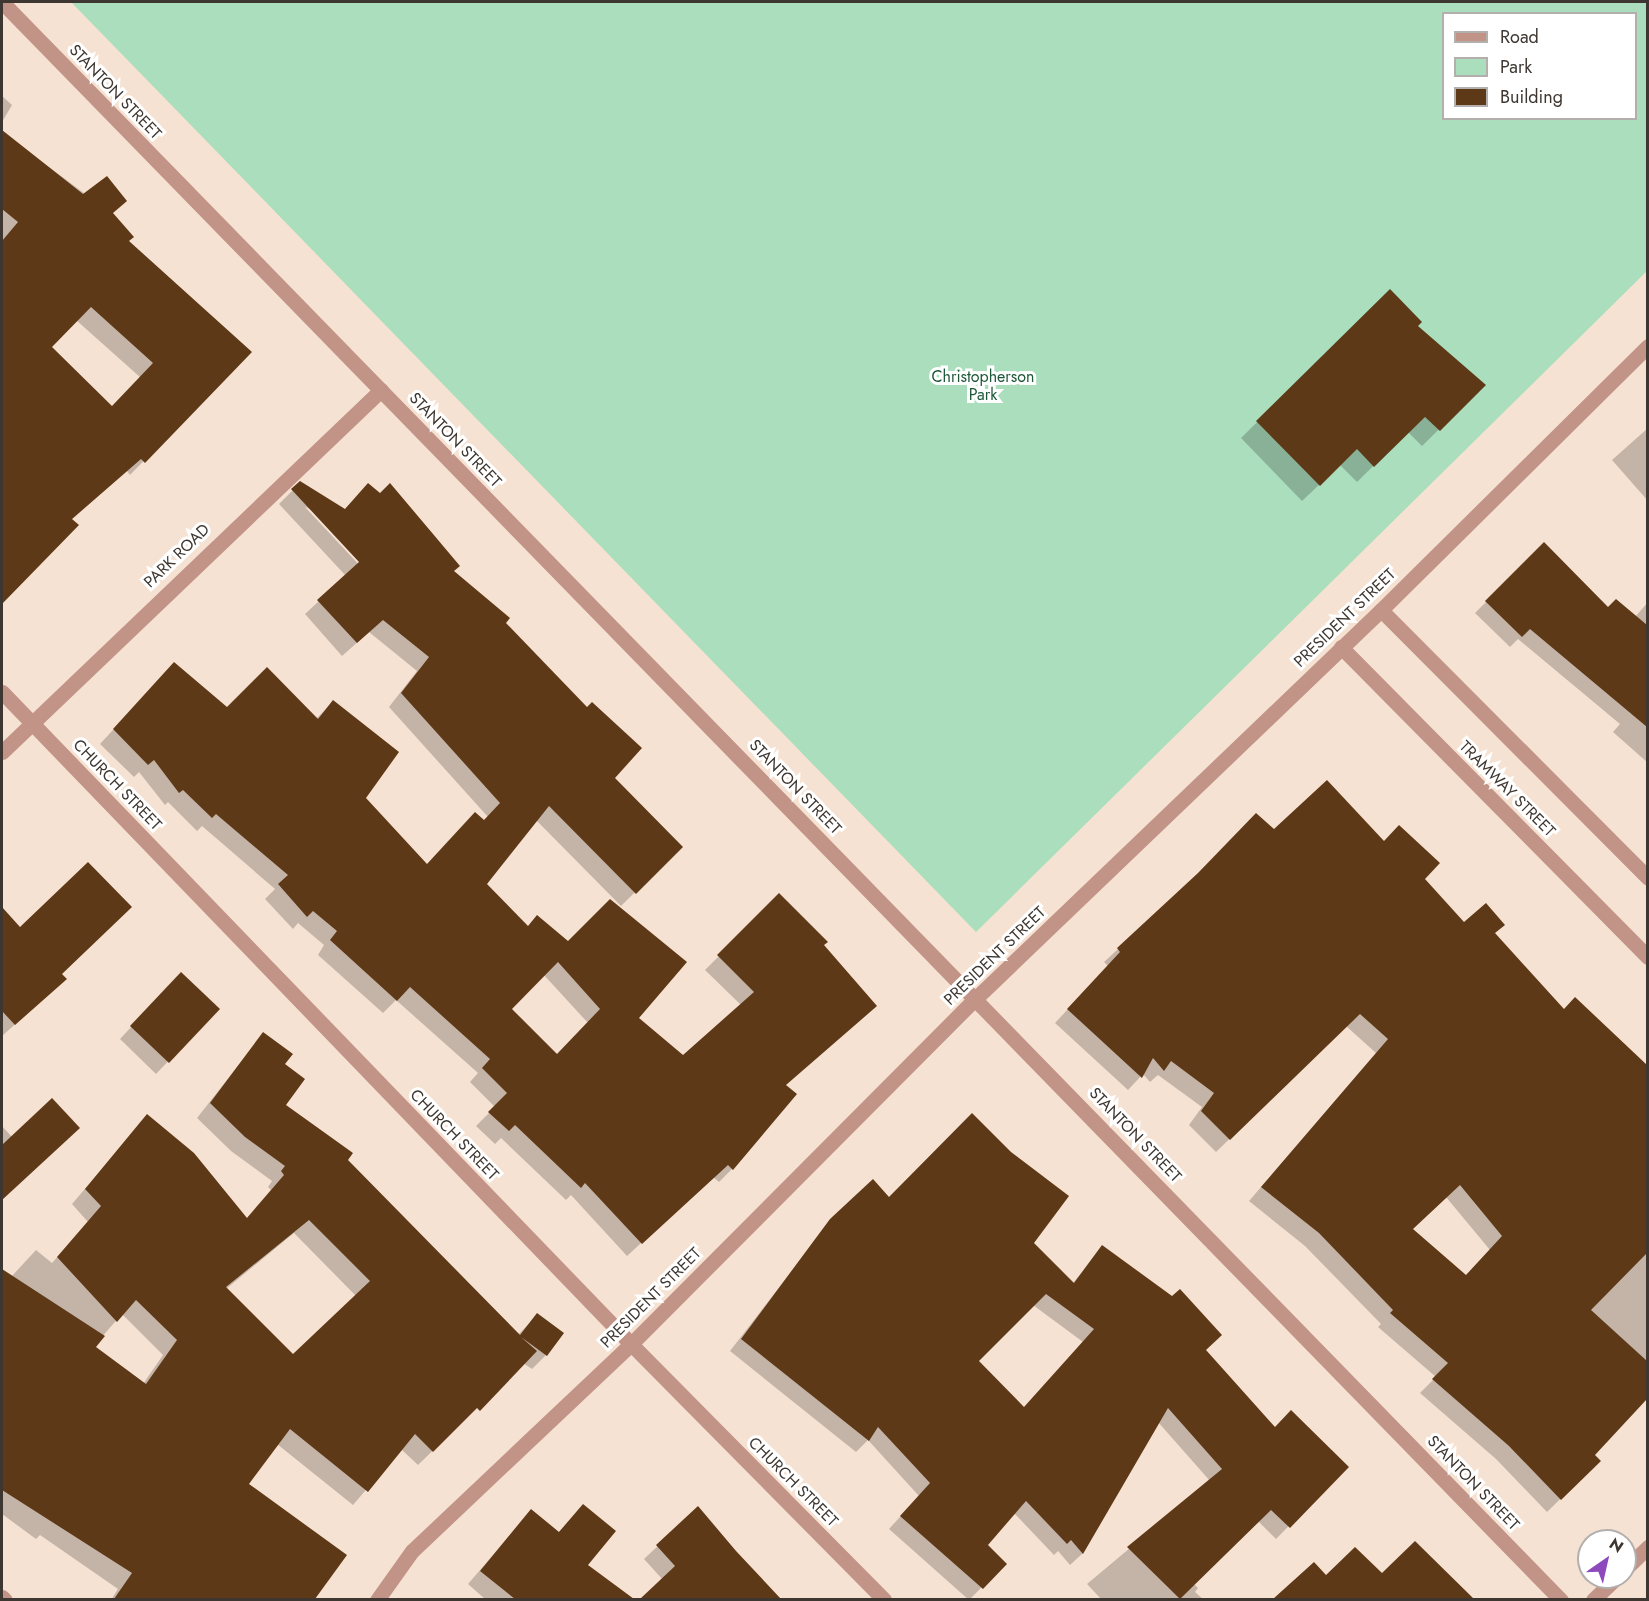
<!DOCTYPE html>
<html>
<head>
<meta charset="utf-8">
<style>
  body { margin:0 }
  #map { position:relative; width:1649px; height:1601px; overflow:hidden; background:#f6e2d2; font-family:Jost,sans-serif }
  div>[style] { position:absolute }
  [style*='--x'] { left:calc(var(--x)*1px); top:calc(var(--y)*1px); width:calc(var(--w)*1px); rotate:calc(var(--a)*1deg) }
  .green>* { inset:0; background:#abdebd }
  .shadow>* { inset:0; background:#0003 }
  .building>* { inset:0; background:#5e3917 }
  .minor>* { height:15px; margin:-7.5px; padding:0 7.5px; transform-origin:7.5px; border-radius:7.5px; background:#c29488 }
  span { translate:-50% -50%; white-space:nowrap; text-align:center; line-height:1.15; -webkit-text-stroke:6px #fff; paint-order:stroke }
  .street-label { font-size:16px; color:#3e3630 }
  .park-label { font-size:16px; color:#1d5738 }
  .frame { position:absolute; inset:0; border:3px solid #3e3630; pointer-events:none }
  .legend { position:absolute; left:1442px; top:12px; width:195px; height:108px; box-sizing:border-box; background:#fff; border:2px solid #b2afac; margin:0; padding:8px 10px; list-style:none; font-size:18px; color:#3e3630 }
  .legend li { display:flex; align-items:center; gap:12px; height:30px }
  .legend b { width:30px; border:2px solid #b2afac }
  .north { position:absolute; left:1577px; top:1529px; width:60px; height:60px; box-sizing:border-box; background:#fff; border:2px solid #b2afac; border-radius:50%; rotate:34deg; font-size:16px; font-weight:700; line-height:24px; text-align:center; color:#3e3630 }
  .north::after { content:''; display:block; margin:auto; width:21px; height:27px; background:#8e49bd; clip-path:polygon(50% 0,100% 100%,50% 72%,0 100%) }
</style>
</head>
<body>
<div id="map">
  <div class="green">
    <div style="clip-path:polygon(evenodd,71px 2px,1647px 2px,1647px 271px,976px 932px,71px 2px,1444px 14px,1636px 14px,1636px 118px,1444px 118px,1444px 14px)"></div>
  </div>
  <div class="shadow">
    <div style="clip-path:polygon(2px 96px,12px 105px,2px 122px)"></div>
    <div style="clip-path:polygon(evenodd,2px 132px,112px 214px,127px 242px,250px 352px,130px 475px,127px 471px,71px 520px,77px 525px,2px 602px,2px 132px,76px 320px,141px 378px,111px 408px,49px 347px,76px 320px)"></div>
    <div style="clip-path:polygon(1390px 292px,1416px 326px,1484px 385px,1422px 446px,1408px 432px,1357px 482px,1340px 465px,1302px 501px,1241px 438px)"></div>
    <div style="clip-path:polygon(1648px 428px,1648px 501px,1612px 460px)"></div>
    <div style="clip-path:polygon(evenodd,300px 483px,344px 510px,368px 485px,504px 624px,612px 778px,681px 847px,621px 906px,536px 820px,485px 884px,527px 927px,683px 1057px,741px 1005px,705px 970px,779px 896px,822px 945px,784px 1086px,732px 1169px,719px 1182px,713px 1177px,627px 1256px,571px 1195px,566px 1200px,501px 1138px,495px 1144px,476px 1126px,495px 1107px,470px 1082px,478px 1073px,396px 1000px,383px 1013px,318px 955px,324px 945px,298px 923px,293px 929px,265px 899px,275px 889px,202px 826px,197px 831px,168px 802px,165px 805px,139px 772px,134px 777px,100px 744px,161px 678px,228px 709px,316px 719px,333px 702px,364px 799px,426px 866px,488px 817px,389px 707px,417px 671px,369px 632px,342px 656px,305px 614px,346px 576px,279px 504px,300px 483px,305px 507px,312px 510px,365px 567px,363px 569px,305px 507px,300px 483px,543px 974px,588px 1023px,557px 1056px,510px 1009px,543px 974px)"></div>
    <div style="clip-path:polygon(1544px 544px,1608px 609px,1635px 617px,1648px 602px,1648px 763px,1613px 732px,1620px 724px,1518px 639px,1510px 647px,1475px 613px)"></div>
    <div style="clip-path:polygon(evenodd,1274px 832px,1384px 843px,1464px 924px,1494px 934px,1564px 1011px,1617px 1043px,1648px 1078px,1648px 1397px,1593px 1455px,1599px 1461px,1547px 1512px,1496px 1459px,1420px 1393px,1436px 1377px,1378px 1327px,1381px 1324px,1305px 1246px,1249px 1201px,1376px 1053px,1346px 1026px,1216px 1152px,1189px 1125px,1202px 1107px,1158px 1075px,1150px 1082px,1143px 1074px,1128px 1090px,1055px 1023px,1108px 966px,1104px 962px,1194px 879px,1274px 832px,1446px 1197px,1490px 1250px,1466px 1277px,1411px 1230px,1446px 1197px)"></div>
    <div style="clip-path:polygon(6px 914px,61px 975px,50px 993px,2px 1036px,2px 918px)"></div>
    <div style="clip-path:polygon(169px 986px,218px 1009px,156px 1074px,120px 1039px)"></div>
    <div style="clip-path:polygon(evenodd,263px 1034px,283px 1064px,284px 1106px,346px 1160px,518px 1335px,537px 1315px,546px 1355px,532px 1369px,523px 1363px,418px 1465px,401px 1449px,353px 1505px,277px 1444px,247px 1485px,345px 1556px,313px 1600px,111px 1600px,118px 1589px,40px 1535px,36px 1539px,2px 1514px,2px 1271px,11px 1277px,36px 1250px,52px 1263px,88px 1222px,72px 1204px,147px 1116px,246px 1219px,271px 1190px,268px 1187px,272px 1181px,231px 1151px,197px 1118px,263px 1034px,294px 1233px,356px 1296px,293px 1356px,226px 1289px,294px 1233px,263px 1034px,122px 1314px,163px 1355px,143px 1384px,93px 1347px,122px 1314px)"></div>
    <div style="clip-path:polygon(2px 1126px,12px 1137px,64px 1142px,2px 1199px)"></div>
    <div style="clip-path:polygon(evenodd,889px 1199px,1032px 1244px,1073px 1283px,1102px 1247px,1204px 1351px,1274px 1429px,1347px 1467px,1276px 1539px,1258px 1521px,1194px 1584px,1198px 1588px,1195px 1592px,1204px 1600px,1102px 1600px,1087px 1584px,1210px 1481px,1158px 1422px,1082px 1554px,1070px 1565px,1058px 1551px,1054px 1555px,1014px 1513px,986px 1545px,1005px 1564px,969px 1600px,889px 1529px,919px 1496px,868px 1440px,856px 1452px,730px 1351px,831px 1220px,889px 1199px,1033px 1305px,1083px 1342px,1024px 1408px,977px 1361px,1033px 1305px)"></div>
    <div style="clip-path:polygon(583px 1506px,586px 1566px,631px 1600px,486px 1600px,468px 1584px,531px 1511px,558px 1533px)"></div>
    <div style="clip-path:polygon(698px 1508px,779px 1600px,642px 1600px,663px 1580px,644px 1559px)"></div>
    <div style="clip-path:polygon(1314px 1564px,1326px 1578px,1382px 1575px,1460px 1588px,1448px 1600px,1275px 1600px)"></div>
  </div>
  <div class="building">
    <div style="clip-path:polygon(evenodd,2px 130px,83px 194px,107px 176px,127px 201px,113px 213px,134px 237px,129px 241px,252px 352px,145px 463px,141px 459px,72px 519px,79px 525px,2px 604px,2px 241px,18px 222px,2px 209px,2px 130px,91px 307px,153px 363px,112px 406px,52px 347px,91px 307px)"></div>
    <div style="clip-path:polygon(1390px 289px,1422px 322px,1418px 326px,1486px 385px,1440px 431px,1425px 417px,1374px 467px,1357px 449px,1320px 486px,1256px 421px)"></div>
    <div style="clip-path:polygon(evenodd,300px 481px,345px 509px,368px 483px,380px 493px,390px 483px,460px 566px,454px 571px,510px 618px,506px 623px,587px 707px,592px 702px,642px 748px,615px 778px,683px 847px,636px 894px,549px 806px,487px 884px,528px 926px,537px 915px,568px 941px,610px 899px,687px 962px,639px 1018px,683px 1055px,754px 992px,717px 955px,779px 893px,828px 942px,824px 945px,877px 1006px,786px 1085px,797px 1094px,733px 1170px,728px 1165px,642px 1244px,585px 1183px,581px 1188px,515px 1125px,509px 1131px,488px 1112px,507px 1093px,482px 1068px,490px 1059px,410px 987px,397px 1001px,330px 940px,337px 931px,313px 911px,307px 917px,278px 884px,288px 875px,216px 814px,212px 818px,183px 790px,179px 793px,154px 760px,148px 765px,113px 729px,174px 662px,227px 707px,267px 667px,318px 719px,333px 700px,399px 752px,366px 798px,427px 864px,475px 812px,484px 820px,500px 803px,401px 693px,429px 657px,383px 620px,357px 643px,317px 600px,359px 562px,291px 489px,300px 481px,558px 962px,600px 1009px,557px 1054px,512px 1009px,558px 962px)"></div>
    <div style="clip-path:polygon(1544px 542px,1608px 607px,1616px 599px,1647px 625px,1647px 727px,1530px 629px,1522px 637px,1485px 601px)"></div>
    <div style="clip-path:polygon(evenodd,1327px 780px,1384px 841px,1399px 825px,1440px 863px,1425px 879px,1464px 922px,1486px 903px,1505px 925px,1495px 933px,1564px 1009px,1575px 997px,1647px 1065px,1647px 1253px,1591px 1310px,1647px 1361px,1647px 1399px,1595px 1455px,1601px 1461px,1561px 1500px,1509px 1446px,1432px 1379px,1448px 1363px,1390px 1313px,1393px 1310px,1319px 1233px,1261px 1187px,1388px 1039px,1360px 1014px,1230px 1140px,1201px 1111px,1214px 1093px,1171px 1061px,1164px 1071px,1153px 1058px,1142px 1078px,1067px 1009px,1120px 952px,1117px 948px,1198px 873px,1256px 813px,1274px 829px,1327px 780px,1460px 1185px,1502px 1236px,1466px 1275px,1413px 1229px,1460px 1185px)"></div>
    <div style="clip-path:polygon(88px 862px,132px 907px,62px 974px,67px 979px,15px 1025px,2px 1011px,2px 907px,20px 927px)"></div>
    <div style="clip-path:polygon(181px 972px,220px 1009px,169px 1063px,130px 1026px)"></div>
    <div style="clip-path:polygon(evenodd,263px 1032px,293px 1054px,285px 1064px,305px 1079px,286px 1105px,353px 1153px,348px 1160px,520px 1335px,537px 1313px,564px 1333px,547px 1356px,521px 1337px,537px 1351px,480px 1411px,477px 1408px,433px 1452px,415px 1434px,368px 1492px,290px 1429px,249px 1484px,347px 1555px,315px 1599px,114px 1599px,132px 1573px,2px 1490px,2px 1269px,105px 1336px,96px 1347px,146px 1384px,177px 1340px,136px 1300px,117px 1322px,57px 1257px,101px 1206px,85px 1189px,147px 1114px,194px 1153px,247px 1218px,284px 1175px,281px 1171px,285px 1166px,245px 1137px,210px 1103px,263px 1032px,309px 1220px,370px 1281px,293px 1354px,226px 1287px,309px 1220px)"></div>
    <div style="clip-path:polygon(52px 1098px,80px 1128px,2px 1200px,2px 1145px)"></div>
    <div style="clip-path:polygon(evenodd,972px 1113px,1011px 1152px,1069px 1196px,1034px 1243px,1074px 1283px,1102px 1245px,1172px 1296px,1180px 1289px,1222px 1335px,1206px 1350px,1275px 1427px,1291px 1410px,1349px 1467px,1290px 1528px,1271px 1510px,1180px 1599px,1127px 1547px,1222px 1469px,1168px 1408px,1083px 1554px,1071px 1540px,1067px 1544px,1026px 1501px,988px 1545px,1007px 1564px,983px 1589px,900px 1516px,930px 1483px,878px 1427px,869px 1441px,741px 1339px,830px 1219px,873px 1179px,889px 1197px,972px 1113px,1046px 1294px,1094px 1329px,1024px 1407px,979px 1361px,1046px 1294px)"></div>
    <div style="clip-path:polygon(583px 1504px,616px 1531px,588px 1565px,634px 1599px,515px 1599px,480px 1571px,531px 1509px,559px 1532px)"></div>
    <div style="clip-path:polygon(698px 1506px,736px 1551px,781px 1599px,640px 1599px,675px 1566px,656px 1545px)"></div>
    <div style="clip-path:polygon(1415px 1541px,1474px 1599px,1273px 1599px,1314px 1562px,1326px 1575px,1355px 1547px,1382px 1573px)"></div>
  </div>
  <div class="minor">
    <div style="--x:2;--y:2;--w:2233;--a:45.71"></div>
    <div style="--x:1381;--y:610;--w:378;--a:45.1"></div>
    <div style="--x:1341;--y:647;--w:436;--a:45.3"></div>
    <div style="--x:2;--y:692;--w:906;--a:46.03"></div>
    <div style="--x:631;--y:1344;--w:360;--a:45.3"></div>
    <div style="--x:2;--y:752;--w:524;--a:-43.69"></div>
    <div style="--x:1625;--y:1569;--w:32;--a:-44"></div>
    <div style="--x:2;--y:1597;--w:4;--a:45"></div>
    <div style="--x:377;--y:1600;--w:60;--a:-54.5"></div>
    <div style="--x:412;--y:1551;--w:301;--a:-43.4"></div>
    <div style="--x:631;--y:1344;--w:489;--a:-45.1"></div>
    <div style="--x:976;--y:998;--w:561;--a:-43.77"></div>
    <div style="--x:1381;--y:610;--w:375;--a:-44.7"></div>
    <div style="--x:1593;--y:1600;--w:33;--a:-44"></div>
  </div>
  <div class="street-label">
    <span style="left:115px;top:92px;rotate:46deg">STANTON STREET</span>
    <span style="left:455px;top:440px;rotate:46deg">STANTON STREET</span>
    <span style="left:177px;top:556px;rotate:-44deg">PARK ROAD</span>
    <span style="left:1345px;top:618px;rotate:-44deg">PRESIDENT STREET</span>
    <span style="left:117px;top:785px;rotate:46deg">CHURCH STREET</span>
    <span style="left:795px;top:787px;rotate:46deg">STANTON STREET</span>
    <span style="left:1507px;top:789px;rotate:45deg">TRAMWAY STREET</span>
    <span style="left:995px;top:956px;rotate:-44deg">PRESIDENT STREET</span>
    <span style="left:454px;top:1135px;rotate:46deg">CHURCH STREET</span>
    <span style="left:1135px;top:1135px;rotate:46deg">STANTON STREET</span>
    <span style="left:651px;top:1298px;rotate:-45deg">PRESIDENT STREET</span>
    <span style="left:793px;top:1482px;rotate:45deg">CHURCH STREET</span>
    <span style="left:1473px;top:1483px;rotate:46deg">STANTON STREET</span>
  </div>
  <div class="park-label">
    <span style="left:983px;top:386px">Christopherson<br>Park</span>
  </div>
  <div class="frame"></div>
  <ul class="legend">
  <li><b style="height:8px;background:#c29488"></b>Road</li>
  <li><b style="height:16px;background:#abdebd"></b>Park</li>
  <li><b style="height:16px;background:#5e3917"></b>Building</li>
  </ul>
  <div class="north">N</div>
</div>
</body>
</html>
